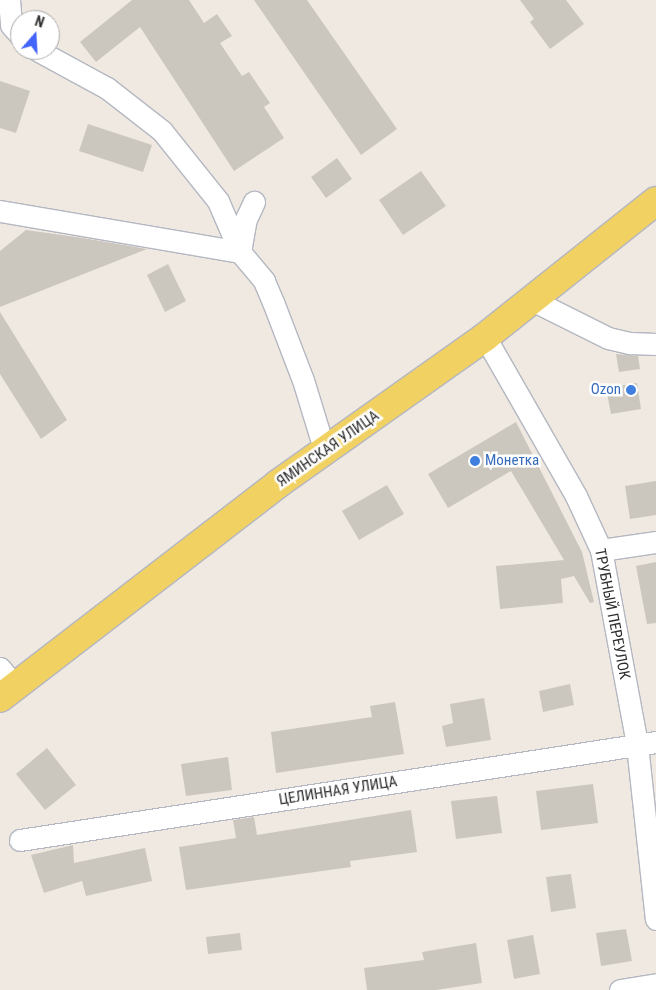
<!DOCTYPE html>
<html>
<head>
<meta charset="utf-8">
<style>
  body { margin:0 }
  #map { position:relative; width:656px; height:990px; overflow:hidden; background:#efe9e1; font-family:"Roboto Condensed",sans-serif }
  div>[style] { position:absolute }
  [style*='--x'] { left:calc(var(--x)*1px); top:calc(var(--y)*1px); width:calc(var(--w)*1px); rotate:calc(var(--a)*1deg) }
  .building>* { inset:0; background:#cbc7bf }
  .roads { filter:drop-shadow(1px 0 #b4b7c1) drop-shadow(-1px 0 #b4b7c1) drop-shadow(0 1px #b4b7c1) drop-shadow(0 -1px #b4b7c1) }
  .minor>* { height:21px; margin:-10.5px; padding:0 10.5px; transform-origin:10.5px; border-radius:10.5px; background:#fff }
  .major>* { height:28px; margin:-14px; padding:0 14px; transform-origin:14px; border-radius:14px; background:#f2d163 }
  .dots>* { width:14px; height:14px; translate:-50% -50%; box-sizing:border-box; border:2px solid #fff; border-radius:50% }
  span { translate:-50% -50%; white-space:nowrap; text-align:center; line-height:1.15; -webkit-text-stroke:5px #fff; paint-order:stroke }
  .shop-label { font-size:15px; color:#366cbe }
  .right { translate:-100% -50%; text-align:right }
  .left { translate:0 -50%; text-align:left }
  .street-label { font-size:15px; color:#2e2e2e }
  .north { position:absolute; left:10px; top:10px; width:50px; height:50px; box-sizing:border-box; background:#fff; border:1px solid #ababab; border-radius:50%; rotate:19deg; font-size:14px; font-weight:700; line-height:20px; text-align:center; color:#2e2e2e }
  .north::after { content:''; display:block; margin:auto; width:18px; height:22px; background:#4264fb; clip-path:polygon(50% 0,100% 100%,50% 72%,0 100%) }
</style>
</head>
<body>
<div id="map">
  <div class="building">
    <div style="clip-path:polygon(132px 0,189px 0,204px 23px,217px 14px,232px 36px,220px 43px,242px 76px,249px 72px,270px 103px,264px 107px,284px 138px,234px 171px,140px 27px,96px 62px,80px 42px)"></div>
    <div style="clip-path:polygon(254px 0,307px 0,397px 129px,361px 155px)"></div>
    <div style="clip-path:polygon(520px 0,566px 0,584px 24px,550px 49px,530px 22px,534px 19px)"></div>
    <div style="clip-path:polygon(0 81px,30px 91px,16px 133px,0 128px)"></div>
    <div style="clip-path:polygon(88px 124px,152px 145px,143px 172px,79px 151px)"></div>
    <div style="clip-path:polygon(337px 158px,352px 179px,326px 198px,311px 177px)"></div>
    <div style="clip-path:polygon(421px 171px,446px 206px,403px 235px,379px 200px)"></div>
    <div style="clip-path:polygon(26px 230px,83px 238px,147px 249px,0 307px,0 251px)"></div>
    <div style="clip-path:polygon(168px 264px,186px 301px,165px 312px,147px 275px)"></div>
    <div style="clip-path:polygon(0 312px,67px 420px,41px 439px,0 374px)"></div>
    <div style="clip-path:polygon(616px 354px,638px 356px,640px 369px,619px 372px)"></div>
    <div style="clip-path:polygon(637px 383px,641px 409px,611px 414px,606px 388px)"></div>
    <div style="clip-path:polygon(516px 422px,582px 552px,594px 602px,590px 603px,574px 576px,561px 579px,563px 603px,500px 609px,496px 566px,564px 560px,511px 471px,448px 508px,428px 474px)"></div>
    <div style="clip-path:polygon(656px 481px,656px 515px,630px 519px,625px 486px)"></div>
    <div style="clip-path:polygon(387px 485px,404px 514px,359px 540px,342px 511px)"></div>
    <div style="clip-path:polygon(656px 562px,656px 623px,647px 624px,636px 566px)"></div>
    <div style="clip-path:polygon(570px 684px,574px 705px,543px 712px,539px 691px)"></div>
    <div style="clip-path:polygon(484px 698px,491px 740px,446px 747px,442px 726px,453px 723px,450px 704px)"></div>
    <div style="clip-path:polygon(395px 702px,404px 754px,276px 773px,271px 732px,372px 717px,370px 706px)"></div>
    <div style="clip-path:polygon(47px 748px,76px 785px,45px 810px,16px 774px)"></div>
    <div style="clip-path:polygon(228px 757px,232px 790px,186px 796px,181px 764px)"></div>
    <div style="clip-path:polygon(593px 784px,598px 823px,541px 830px,536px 791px)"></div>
    <div style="clip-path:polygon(497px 796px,502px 833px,456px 839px,451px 801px)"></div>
    <div style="clip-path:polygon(411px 810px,417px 852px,350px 861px,351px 867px,186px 890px,179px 847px,236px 838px,233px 820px,254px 817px,257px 835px)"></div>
    <div style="clip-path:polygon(73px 845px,74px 863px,145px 848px,152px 881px,86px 896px,82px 881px,44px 893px,31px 855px)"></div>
    <div style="clip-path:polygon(571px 874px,576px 908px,551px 912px,546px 877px)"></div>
    <div style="clip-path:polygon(626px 929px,632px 961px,601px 966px,596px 933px)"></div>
    <div style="clip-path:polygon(240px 933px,242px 950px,208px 954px,206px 937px)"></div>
    <div style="clip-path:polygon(533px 935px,540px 974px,514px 979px,507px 940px)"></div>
    <div style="clip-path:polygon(476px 943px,482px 983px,436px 990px,367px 990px,364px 968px,424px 960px,422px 952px)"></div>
  </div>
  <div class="roads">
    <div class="minor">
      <div style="--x:9;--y:0;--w:25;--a:85"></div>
      <div style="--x:11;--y:25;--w:13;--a:48"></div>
      <div style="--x:37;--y:50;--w:80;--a:28.5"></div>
      <div style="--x:107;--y:88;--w:70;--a:38"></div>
      <div style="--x:162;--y:131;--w:90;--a:51.3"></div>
      <div style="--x:218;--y:201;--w:56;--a:66.7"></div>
      <div style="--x:0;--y:211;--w:243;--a:9.7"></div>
      <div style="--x:240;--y:252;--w:38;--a:50"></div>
      <div style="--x:264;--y:281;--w:23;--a:67"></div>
      <div style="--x:273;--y:302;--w:84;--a:69"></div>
      <div style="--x:303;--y:380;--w:75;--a:73"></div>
      <div style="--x:240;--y:252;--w:34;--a:-80"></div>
      <div style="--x:246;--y:219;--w:19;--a:-65"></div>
      <div style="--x:530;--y:299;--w:87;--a:26.6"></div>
      <div style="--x:608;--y:338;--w:23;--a:13"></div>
      <div style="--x:630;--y:343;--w:26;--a:2"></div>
      <div style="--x:485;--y:337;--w:183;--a:60.2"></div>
      <div style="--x:576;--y:496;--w:60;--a:65.2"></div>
      <div style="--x:601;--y:550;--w:198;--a:79.5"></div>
      <div style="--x:637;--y:745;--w:175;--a:83.8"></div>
      <div style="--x:601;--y:550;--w:56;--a:-8.3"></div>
      <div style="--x:0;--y:668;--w:26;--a:51"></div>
      <div style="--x:20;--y:840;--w:644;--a:-8.76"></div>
      <div style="--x:620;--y:990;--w:36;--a:-9"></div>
    </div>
    <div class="major">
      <div style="--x:0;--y:698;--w:352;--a:-37.6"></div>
      <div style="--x:279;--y:483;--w:252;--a:-35.3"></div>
      <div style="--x:485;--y:337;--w:218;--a:-38.5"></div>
    </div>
  </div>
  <div class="dots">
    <div style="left:631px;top:390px;background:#3f7fe0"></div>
    <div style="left:475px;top:461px;background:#3f7fe0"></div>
  </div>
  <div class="shop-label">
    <span class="right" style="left:621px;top:390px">Ozon</span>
    <span class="left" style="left:485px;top:461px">Монетка</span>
  </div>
  <div class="street-label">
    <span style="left:328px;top:449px;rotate:-35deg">ЯМИНСКАЯ УЛИЦА</span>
    <span style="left:612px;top:614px;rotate:79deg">ТРУБНЫЙ ПЕРЕУЛОК</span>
    <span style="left:338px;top:791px;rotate:-9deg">ЦЕЛИННАЯ УЛИЦА</span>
  </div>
  <div class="north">N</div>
</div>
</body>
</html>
